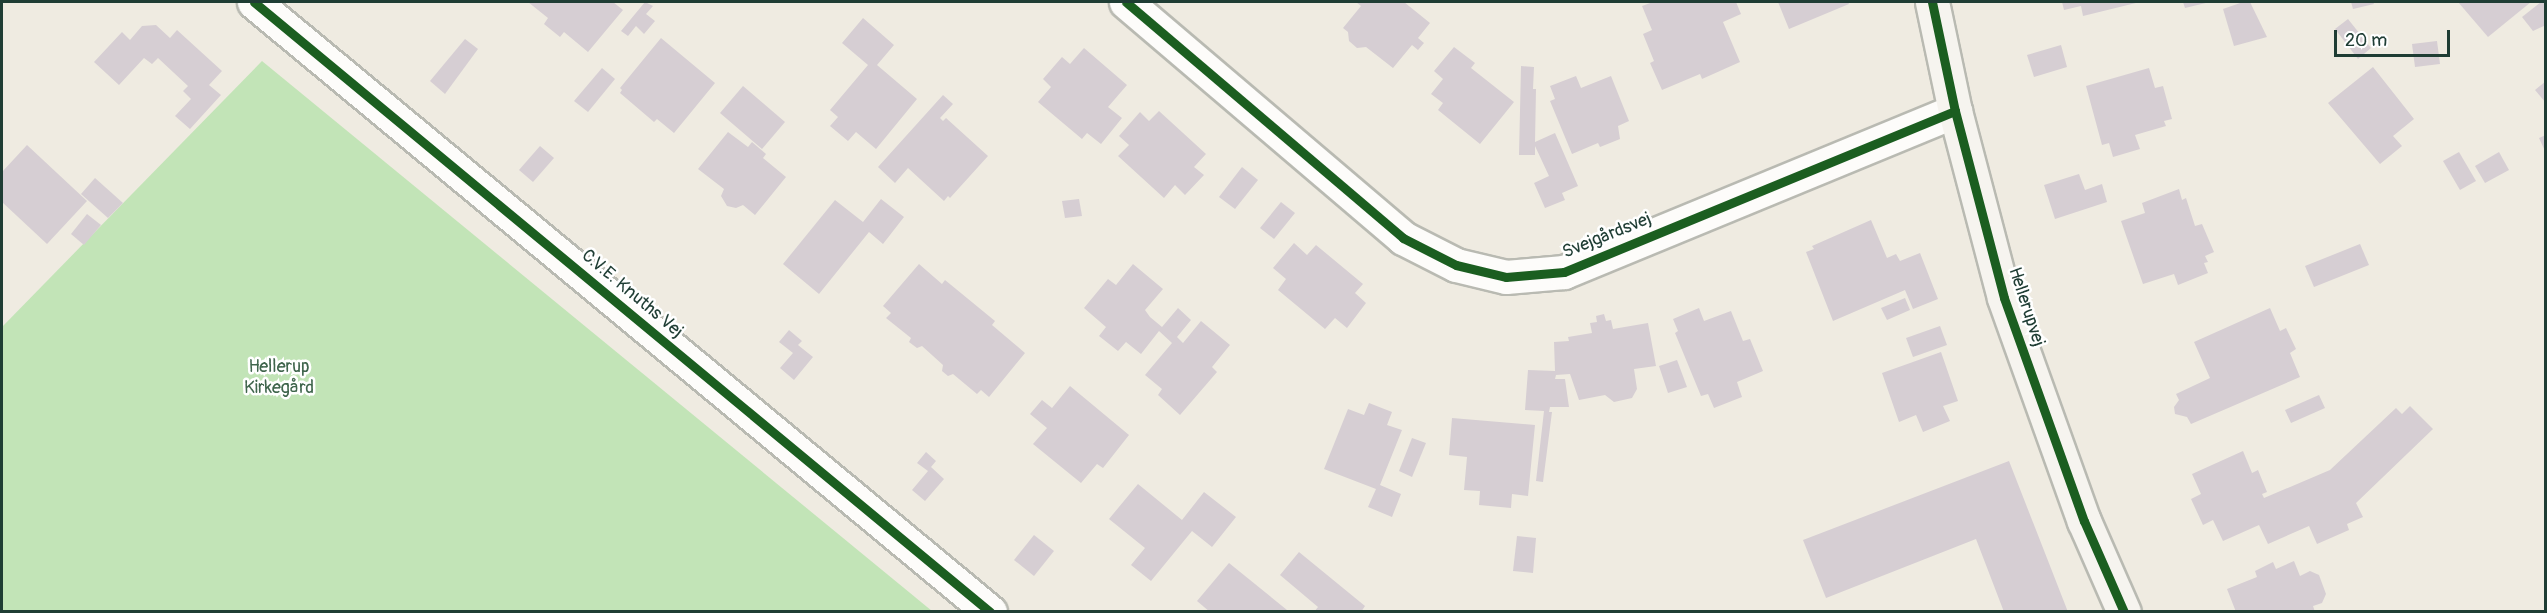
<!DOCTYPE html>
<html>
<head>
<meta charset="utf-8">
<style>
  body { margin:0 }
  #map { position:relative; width:2547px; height:613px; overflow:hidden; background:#efebe1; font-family:Pangolin,sans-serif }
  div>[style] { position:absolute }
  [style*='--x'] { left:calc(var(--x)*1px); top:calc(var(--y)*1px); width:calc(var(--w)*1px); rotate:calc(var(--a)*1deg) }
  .green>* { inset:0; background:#c2e4b7 }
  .building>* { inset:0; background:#d6ced3 }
  .roads { filter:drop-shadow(2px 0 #b9bab2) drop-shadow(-2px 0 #b9bab2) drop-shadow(0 2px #b9bab2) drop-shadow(0 -2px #b9bab2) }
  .street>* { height:33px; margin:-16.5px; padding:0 16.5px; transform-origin:16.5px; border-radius:16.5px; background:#fdfcfa }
  .secondary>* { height:33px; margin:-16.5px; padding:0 16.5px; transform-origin:16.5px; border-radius:16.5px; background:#f6f4ef }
  .cycleway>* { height:9px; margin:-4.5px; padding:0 4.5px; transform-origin:4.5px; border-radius:4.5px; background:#1b5e20 }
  span { translate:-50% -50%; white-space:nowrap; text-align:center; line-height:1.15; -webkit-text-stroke:5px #fff; paint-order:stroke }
  .street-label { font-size:18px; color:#1f3d34 }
  .park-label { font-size:18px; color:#3f654c }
  .frame { position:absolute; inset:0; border:3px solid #1f3d34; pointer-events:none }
  .scale { position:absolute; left:2334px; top:30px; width:116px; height:27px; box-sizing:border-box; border:3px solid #1f3d34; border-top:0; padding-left:8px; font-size:18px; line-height:21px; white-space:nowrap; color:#1f3d34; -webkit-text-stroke:4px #fff; paint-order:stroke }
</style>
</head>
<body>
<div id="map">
  <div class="green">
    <div style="clip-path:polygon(262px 61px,932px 611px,2px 611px,2px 327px)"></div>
  </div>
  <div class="building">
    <div style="clip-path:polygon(528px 2px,613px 2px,623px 10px,588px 52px,564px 32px,560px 37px,544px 24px,548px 18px)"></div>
    <div style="clip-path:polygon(645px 2px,653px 6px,646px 14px,655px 21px,644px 34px,636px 26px,628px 36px,621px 31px)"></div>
    <div style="clip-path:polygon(1356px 2px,1404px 2px,1430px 23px,1418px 38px,1424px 43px,1418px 50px,1412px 45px,1393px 68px,1366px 47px,1357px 48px,1349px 41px,1348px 32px,1343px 28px,1361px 6px)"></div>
    <div style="clip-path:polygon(1653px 2px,1736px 2px,1741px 14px,1723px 22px,1740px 62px,1702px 79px,1700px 74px,1662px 90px,1650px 63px,1654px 61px,1643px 34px,1652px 30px,1642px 6px)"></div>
    <div style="clip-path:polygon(1778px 2px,1848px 2px,1849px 4px,1789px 29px)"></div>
    <div style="clip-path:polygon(2062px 2px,2140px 2px,2083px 16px,2081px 6px,2064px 10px)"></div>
    <div style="clip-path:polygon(2183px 2px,2210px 2px,2185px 8px)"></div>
    <div style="clip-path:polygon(2243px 2px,2250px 2px,2267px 37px,2234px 46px,2223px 9px)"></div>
    <div style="clip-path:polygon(2351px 2px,2373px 2px,2374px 4px,2353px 9px)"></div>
    <div style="clip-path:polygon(2458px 2px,2531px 2px,2488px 37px)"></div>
    <div style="clip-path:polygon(2541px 2px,2546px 2px,2546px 25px,2533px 31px,2522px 17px)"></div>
    <div style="clip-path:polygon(863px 18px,894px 45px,877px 65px,917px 99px,876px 149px,856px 132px,848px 141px,830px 126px,838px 117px,830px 110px,868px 65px,842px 43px)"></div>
    <div style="clip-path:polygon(2348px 19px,2371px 48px,2358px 59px,2335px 29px)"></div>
    <div style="clip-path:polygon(156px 25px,170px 38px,177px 30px,222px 71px,209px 85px,221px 95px,190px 129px,175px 116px,191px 99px,183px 91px,188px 86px,158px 58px,152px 64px,144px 58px,119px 85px,94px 62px,122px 32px,130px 40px,142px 26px)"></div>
    <div style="clip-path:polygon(661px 38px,715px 83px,674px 133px,657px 119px,654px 122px,620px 93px,622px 90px,620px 88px)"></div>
    <div style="clip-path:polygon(465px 39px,478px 49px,445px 94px,430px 81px)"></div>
    <div style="clip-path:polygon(2437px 41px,2440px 64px,2415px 67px,2412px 44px)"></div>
    <div style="clip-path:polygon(2061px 45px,2067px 67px,2034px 77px,2027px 55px)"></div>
    <div style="clip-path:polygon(1454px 47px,1475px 63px,1471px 68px,1514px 102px,1480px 144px,1438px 110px,1443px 103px,1431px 94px,1443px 79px,1434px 71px)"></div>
    <div style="clip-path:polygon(1084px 48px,1127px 85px,1108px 107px,1122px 118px,1101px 144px,1087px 133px,1082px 139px,1038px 102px,1051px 87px,1043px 79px,1062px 57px,1070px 64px)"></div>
    <div style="clip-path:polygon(1521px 66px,1534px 67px,1533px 89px,1536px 89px,1535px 142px,1555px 133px,1578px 186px,1562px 193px,1565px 200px,1545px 208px,1534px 183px,1549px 176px,1535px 146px,1535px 155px,1519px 155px)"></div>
    <div style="clip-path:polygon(2373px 67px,2414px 119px,2393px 136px,2402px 146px,2380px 164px,2328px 103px)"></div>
    <div style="clip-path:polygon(602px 68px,615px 79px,588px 112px,574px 101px)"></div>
    <div style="clip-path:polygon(2149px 68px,2155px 88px,2163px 86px,2172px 119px,2164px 121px,2166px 126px,2135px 135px,2140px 149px,2113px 157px,2109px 143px,2102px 145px,2086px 86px)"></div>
    <div style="clip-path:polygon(1576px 76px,1581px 88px,1611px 76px,1629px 121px,1618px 126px,1620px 139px,1600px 147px,1598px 143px,1572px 154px,1550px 101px,1555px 99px,1550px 86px)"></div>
    <div style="clip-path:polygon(2546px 81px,2546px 103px,2535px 90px)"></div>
    <div style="clip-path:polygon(743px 86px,785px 122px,762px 149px,720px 113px)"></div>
    <div style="clip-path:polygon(943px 95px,953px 104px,940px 118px,943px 121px,946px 118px,988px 156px,950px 198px,948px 196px,944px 201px,908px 168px,895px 183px,878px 167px)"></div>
    <div style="clip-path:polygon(1159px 111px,1206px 154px,1194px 167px,1204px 175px,1185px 195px,1175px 185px,1164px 198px,1118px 156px,1129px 145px,1119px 136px,1140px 112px,1149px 121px)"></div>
    <div style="clip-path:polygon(728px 132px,748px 147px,752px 142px,766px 154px,763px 158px,786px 177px,755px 215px,743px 205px,736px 208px,727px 206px,721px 196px,724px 189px,698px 169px)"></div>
    <div style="clip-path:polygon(2546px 135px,2546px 153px,2539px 138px)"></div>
    <div style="clip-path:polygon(27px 145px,87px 201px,47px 244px,2px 202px,2px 172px)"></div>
    <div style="clip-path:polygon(540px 146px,554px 158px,533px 182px,519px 170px)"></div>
    <div style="clip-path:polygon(2459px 152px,2476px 181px,2460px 190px,2443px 161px)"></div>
    <div style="clip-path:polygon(2499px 152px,2509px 170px,2485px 183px,2475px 166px)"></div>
    <div style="clip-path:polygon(1242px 167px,1258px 180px,1235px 209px,1219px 197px)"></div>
    <div style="clip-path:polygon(2079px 174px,2085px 190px,2102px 184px,2107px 202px,2055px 219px,2044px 185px)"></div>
    <div style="clip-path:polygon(95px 178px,123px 203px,108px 218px,81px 194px)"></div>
    <div style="clip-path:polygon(2179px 189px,2182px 200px,2186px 198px,2195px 226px,2202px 224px,2214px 252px,2205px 256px,2208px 262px,2204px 263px,2208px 273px,2178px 285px,2174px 274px,2143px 284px,2121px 221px,2145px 213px,2142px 203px)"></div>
    <div style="clip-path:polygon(881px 199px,904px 217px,883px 244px,869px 232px,819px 294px,783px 264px,835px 200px,863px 222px)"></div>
    <div style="clip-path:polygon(1079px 199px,1082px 216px,1065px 218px,1062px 201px)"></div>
    <div style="clip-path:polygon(1281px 202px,1295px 213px,1274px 239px,1260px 228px)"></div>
    <div style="clip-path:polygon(87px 214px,101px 225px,84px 245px,71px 234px)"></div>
    <div style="clip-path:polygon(1871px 220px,1887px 258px,1896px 254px,1900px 261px,1920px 253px,1938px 299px,1913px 309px,1905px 290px,1833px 321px,1806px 252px,1814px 249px,1812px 246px)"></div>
    <div style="clip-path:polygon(1294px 243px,1307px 255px,1316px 245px,1363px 284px,1355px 293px,1366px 303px,1347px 328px,1335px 318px,1325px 329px,1278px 290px,1286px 279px,1273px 268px)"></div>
    <div style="clip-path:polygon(2360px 244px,2369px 265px,2314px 287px,2305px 266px)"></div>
    <div style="clip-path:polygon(919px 264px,942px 284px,945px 280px,995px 321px,992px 325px,1025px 353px,989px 397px,981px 390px,977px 394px,953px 374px,948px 376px,942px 371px,943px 365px,922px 346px,917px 348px,909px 342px,911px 338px,886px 318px,891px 313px,883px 306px)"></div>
    <div style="clip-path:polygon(1133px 264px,1163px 289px,1145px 310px,1150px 317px,1162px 327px,1178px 308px,1191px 320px,1177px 337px,1183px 343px,1201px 321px,1230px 345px,1212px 367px,1217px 372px,1180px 415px,1158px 395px,1162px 389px,1145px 375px,1172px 343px,1159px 331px,1141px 354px,1126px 342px,1118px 351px,1099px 336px,1106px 327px,1084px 308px,1108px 279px,1116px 285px)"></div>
    <div style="clip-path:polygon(1905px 298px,1910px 310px,1887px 320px,1881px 308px)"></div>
    <div style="clip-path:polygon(1699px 308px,1704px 321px,1731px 311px,1743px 341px,1750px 339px,1763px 371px,1737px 382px,1742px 397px,1714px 408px,1708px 394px,1701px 396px,1675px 333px,1678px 331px,1673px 319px)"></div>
    <div style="clip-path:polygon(2270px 308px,2280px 331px,2286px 328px,2296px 349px,2290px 353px,2300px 377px,2191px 424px,2187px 417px,2175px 414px,2174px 407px,2179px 400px,2176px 394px,2210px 378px,2194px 342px)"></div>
    <div style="clip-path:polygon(1604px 314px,1606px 321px,1611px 320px,1613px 329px,1648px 323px,1656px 366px,1634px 369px,1637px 389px,1632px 398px,1614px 402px,1605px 395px,1579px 400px,1570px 374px,1556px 375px,1555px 379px,1565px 379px,1569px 407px,1550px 407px,1549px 412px,1552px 412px,1543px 482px,1536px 481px,1544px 411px,1525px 410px,1528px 370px,1555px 371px,1554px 342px,1569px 341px,1568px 337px,1592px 333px,1590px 323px,1597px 322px,1596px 316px)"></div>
    <div style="clip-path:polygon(1940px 326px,1947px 345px,1913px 357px,1906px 338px)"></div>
    <div style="clip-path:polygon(789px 330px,802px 341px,798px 345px,813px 357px,794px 380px,780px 368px,793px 353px,779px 342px)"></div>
    <div style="clip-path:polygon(1941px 352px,1958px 401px,1943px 406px,1950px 421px,1923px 432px,1916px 415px,1899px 422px,1882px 373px)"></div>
    <div style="clip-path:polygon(1677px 360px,1687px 387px,1668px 393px,1659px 366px)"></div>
    <div style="clip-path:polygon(1070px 386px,1129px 435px,1103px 468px,1097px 464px,1081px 483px,1033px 444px,1047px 428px,1030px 414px,1042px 400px,1052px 408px)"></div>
    <div style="clip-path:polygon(2319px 395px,2325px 408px,2291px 423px,2285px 410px)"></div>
    <div style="clip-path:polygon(1369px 403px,1392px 412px,1387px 425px,1402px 430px,1380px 485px,1401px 494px,1392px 517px,1368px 507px,1376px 489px,1324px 469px,1348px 409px,1364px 415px)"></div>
    <div style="clip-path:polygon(2410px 406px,2433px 429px,2356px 503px,2363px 517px,2347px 524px,2349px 530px,2317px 544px,2309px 526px,2268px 544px,2259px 525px,2223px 541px,2213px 520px,2203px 525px,2191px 499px,2201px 494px,2192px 474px,2243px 451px,2252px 473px,2258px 470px,2267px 492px,2262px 494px,2264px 498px,2330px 470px,2396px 408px,2402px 414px)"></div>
    <div style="clip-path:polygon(1452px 418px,1535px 425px,1528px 496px,1512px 494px,1511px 508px,1479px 505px,1480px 491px,1464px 490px,1467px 457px,1449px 455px)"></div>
    <div style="clip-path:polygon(1412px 438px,1426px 443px,1412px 477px,1399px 471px)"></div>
    <div style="clip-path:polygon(926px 452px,936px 461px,931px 467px,944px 479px,925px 501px,912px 490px,928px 471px,917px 463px)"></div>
    <div style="clip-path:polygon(2009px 461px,2068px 612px,2004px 612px,1976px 539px,1826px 598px,1803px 540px)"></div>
    <div style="clip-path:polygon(1138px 484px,1182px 520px,1204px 492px,1236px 517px,1212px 547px,1192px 531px,1151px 581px,1131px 565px,1145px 548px,1109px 519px)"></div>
    <div style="clip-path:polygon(1034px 535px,1054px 551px,1034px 576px,1014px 560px)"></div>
    <div style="clip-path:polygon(1517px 536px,1536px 538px,1533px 573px,1513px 571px)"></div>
    <div style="clip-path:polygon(1299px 552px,1365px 606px,1361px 612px,1314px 612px,1318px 607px,1280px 575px)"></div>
    <div style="clip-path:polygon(2294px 561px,2300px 576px,2310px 571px,2319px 575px,2326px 594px,2322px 603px,2313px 606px,2315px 612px,2236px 612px,2227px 589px,2257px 577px,2255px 571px,2273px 562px,2276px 569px)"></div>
    <div style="clip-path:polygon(1229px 563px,1287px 610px,1286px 612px,1210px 612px,1197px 601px)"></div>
  </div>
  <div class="roads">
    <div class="street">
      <div style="--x:254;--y:2;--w:956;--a:39.65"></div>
      <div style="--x:1126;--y:2;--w:364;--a:40.4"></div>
      <div style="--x:1403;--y:238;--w:59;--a:27"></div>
      <div style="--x:1456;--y:265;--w:51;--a:13.5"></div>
      <div style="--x:1506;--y:277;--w:58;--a:-4.9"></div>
      <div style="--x:1564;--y:272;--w:423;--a:-22.4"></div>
    </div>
    <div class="secondary">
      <div style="--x:1932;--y:2;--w:111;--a:78.1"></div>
      <div style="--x:1955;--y:111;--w:193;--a:75.3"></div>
      <div style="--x:2004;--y:298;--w:237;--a:70.3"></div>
      <div style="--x:2084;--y:521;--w:99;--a:66.3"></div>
    </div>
  </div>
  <div class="cycleway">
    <div style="--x:254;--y:2;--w:956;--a:39.65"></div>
    <div style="--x:1126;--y:2;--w:364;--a:40.4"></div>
    <div style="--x:1403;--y:238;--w:59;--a:27"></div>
    <div style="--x:1456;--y:265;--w:51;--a:13.5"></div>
    <div style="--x:1506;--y:277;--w:58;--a:-4.9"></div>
    <div style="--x:1564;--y:272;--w:423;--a:-22.4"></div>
    <div style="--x:1932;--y:2;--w:111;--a:78.1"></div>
    <div style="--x:1955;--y:111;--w:193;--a:75.3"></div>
    <div style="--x:2004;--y:298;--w:237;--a:70.3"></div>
    <div style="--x:2084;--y:521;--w:99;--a:66.3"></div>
  </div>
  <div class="street-label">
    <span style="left:1607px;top:236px;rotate:-22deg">Svejgårdsvej</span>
    <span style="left:632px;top:294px;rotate:40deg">C.V.E. Knuths Vej</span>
    <span style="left:2026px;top:307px;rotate:72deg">Hellerupvej</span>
  </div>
  <div class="park-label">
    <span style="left:279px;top:378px">Hellerup<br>Kirkegård</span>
  </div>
  <div class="frame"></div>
  <div class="scale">20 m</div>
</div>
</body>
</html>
